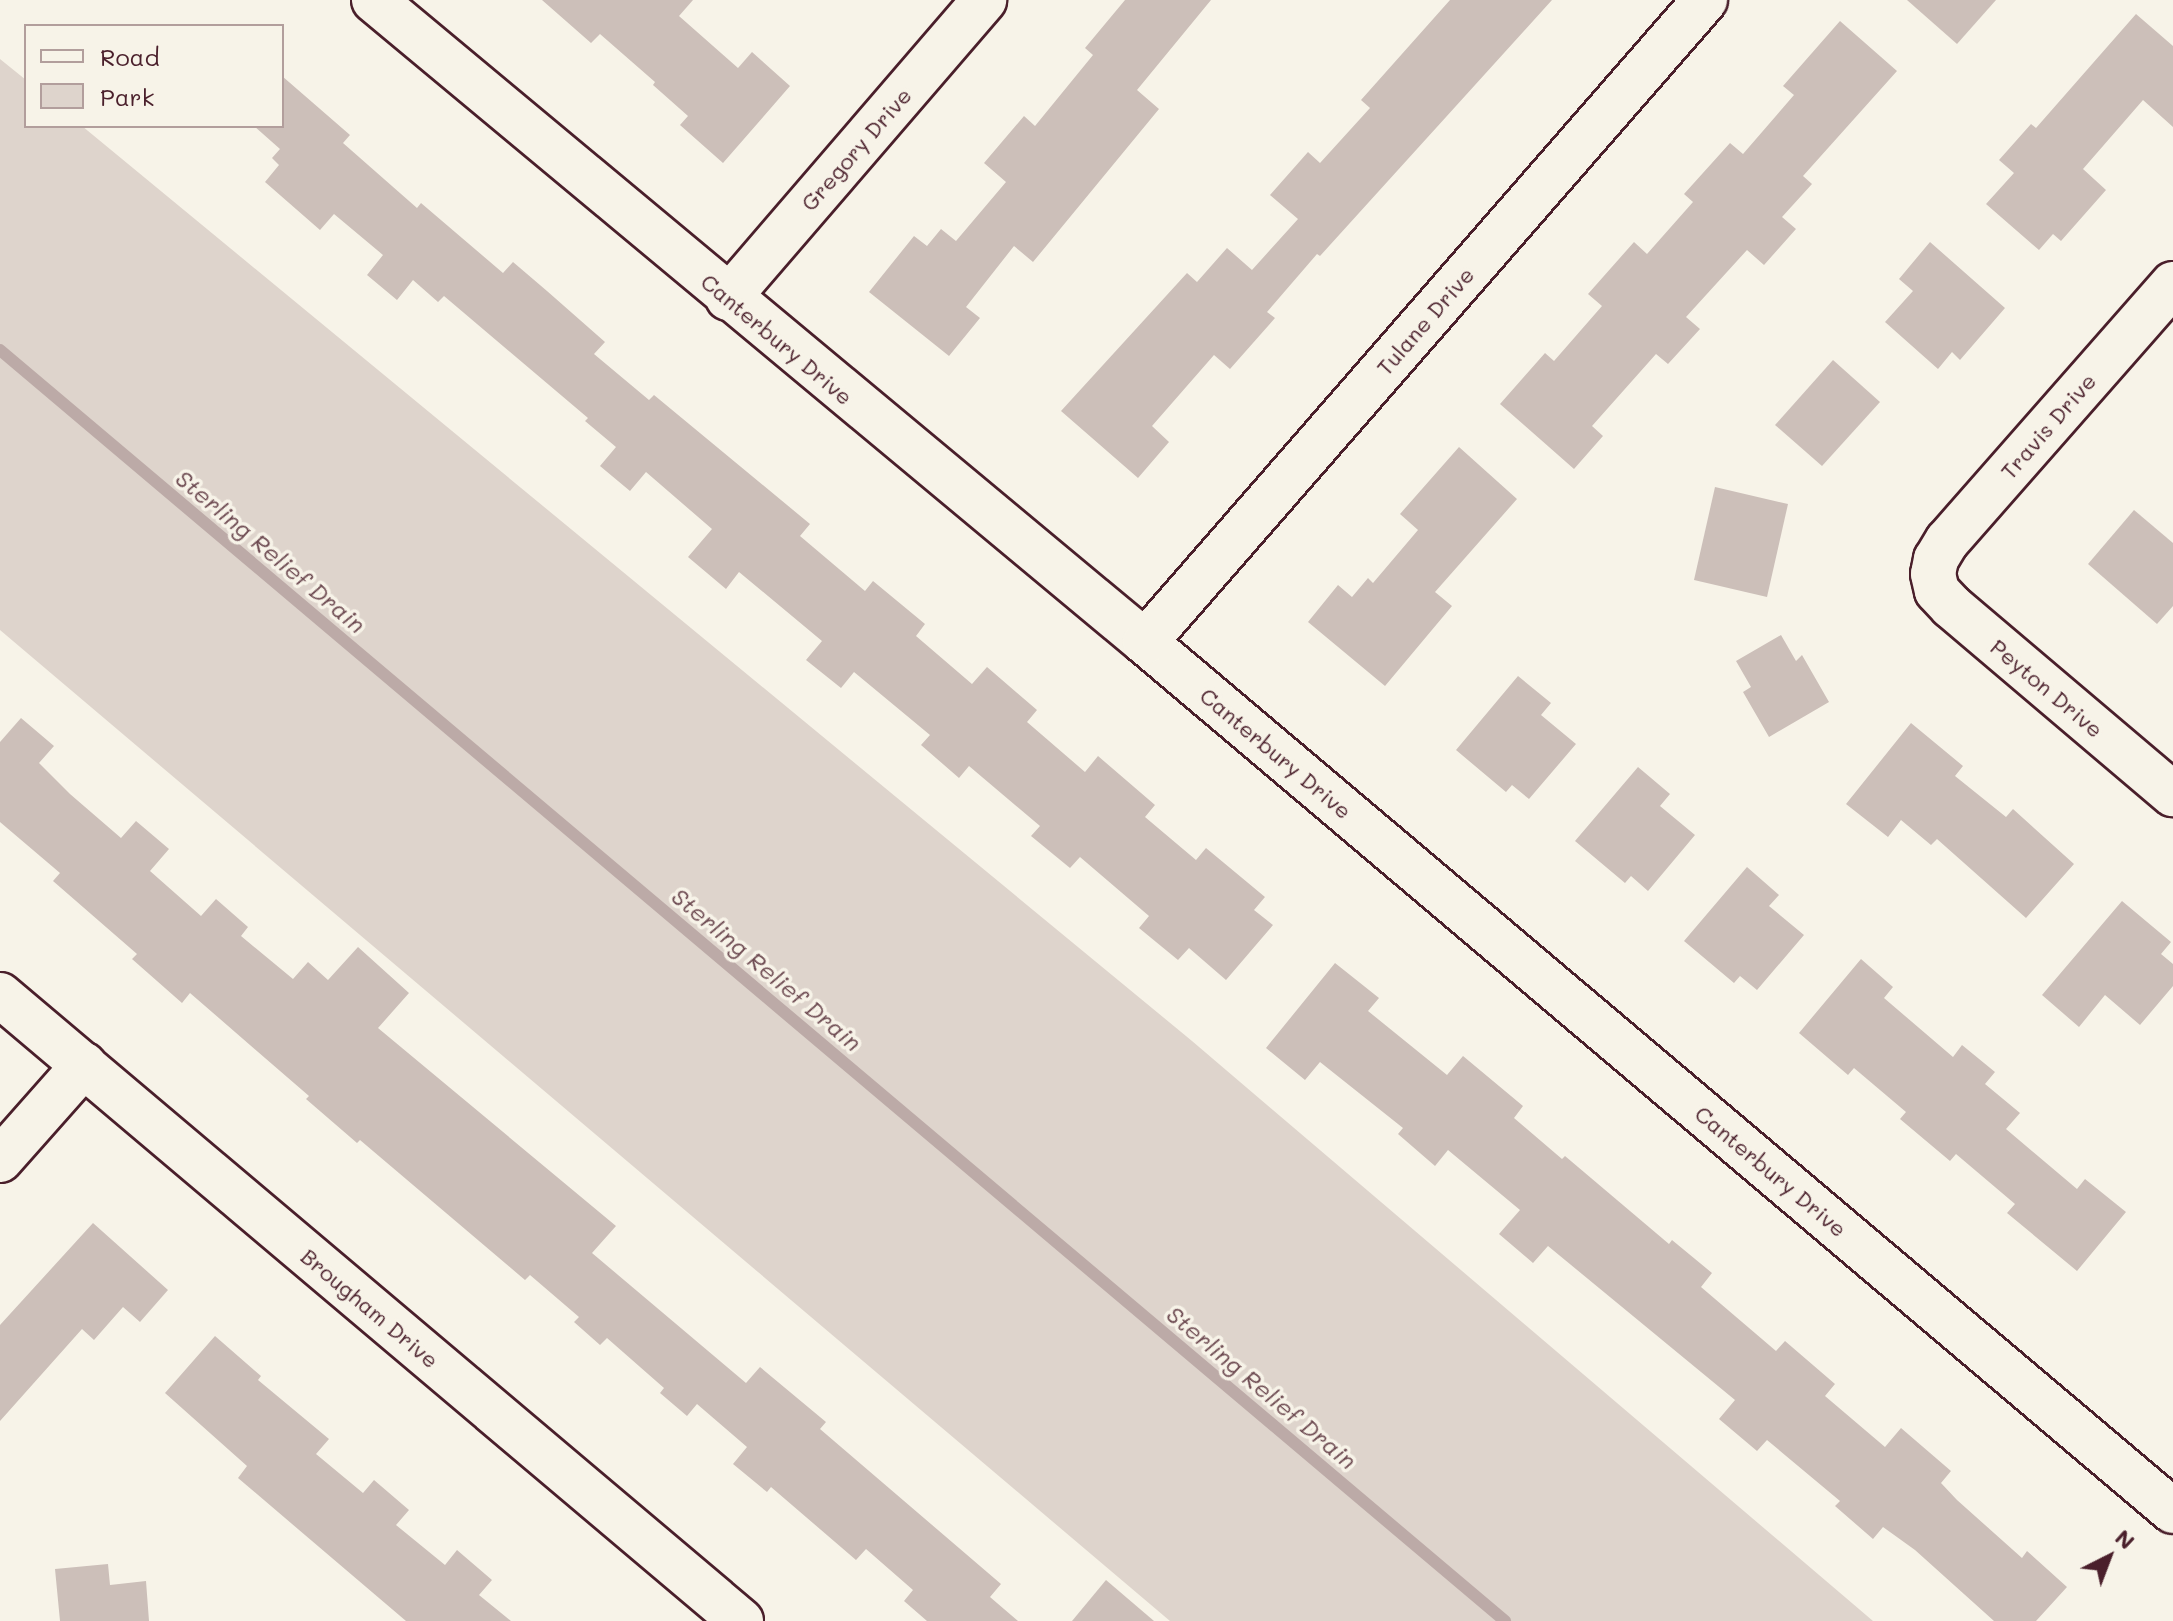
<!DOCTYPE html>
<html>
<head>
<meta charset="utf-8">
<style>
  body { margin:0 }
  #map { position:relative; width:2173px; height:1621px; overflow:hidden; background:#f7f3e8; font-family:Mali,sans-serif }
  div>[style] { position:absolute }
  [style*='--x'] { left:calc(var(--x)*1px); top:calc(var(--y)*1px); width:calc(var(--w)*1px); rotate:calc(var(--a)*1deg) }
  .green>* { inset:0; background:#ded4cc }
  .stream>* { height:12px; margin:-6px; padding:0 6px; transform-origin:6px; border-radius:6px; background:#bcaaa7 }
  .building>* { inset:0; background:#ccbfb9 }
  .roads { filter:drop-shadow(2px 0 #4a1f2b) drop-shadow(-2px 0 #4a1f2b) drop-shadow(0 2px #4a1f2b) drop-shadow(0 -2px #4a1f2b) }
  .minor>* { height:44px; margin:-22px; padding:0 22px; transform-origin:22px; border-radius:22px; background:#f7f3e8 }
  span { translate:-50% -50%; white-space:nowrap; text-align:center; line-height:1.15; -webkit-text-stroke:7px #f7f3e8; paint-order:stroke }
  .street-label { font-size:22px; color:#4a1f2b }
  .water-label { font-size:24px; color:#6c4950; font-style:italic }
  .legend { position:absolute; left:24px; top:24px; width:260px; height:104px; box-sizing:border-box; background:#f7f3e8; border:2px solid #b29e9c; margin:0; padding:10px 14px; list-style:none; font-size:24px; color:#4a1f2b }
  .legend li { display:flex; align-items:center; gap:16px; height:40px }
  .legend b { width:40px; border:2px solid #b29e9c }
  .north { position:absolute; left:2069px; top:1517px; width:80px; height:80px; -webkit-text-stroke:6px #f7f3e8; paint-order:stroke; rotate:42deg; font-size:22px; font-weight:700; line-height:32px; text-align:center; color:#4a1f2b }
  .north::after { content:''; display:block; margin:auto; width:28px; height:36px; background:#4a1f2b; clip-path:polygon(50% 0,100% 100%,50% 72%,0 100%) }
</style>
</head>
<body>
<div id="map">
  <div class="green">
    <div style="clip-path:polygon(0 59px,26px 80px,26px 126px,82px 126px,1192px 1041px,1873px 1621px,1170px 1621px,0 630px)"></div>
  </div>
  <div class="stream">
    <div style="--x:0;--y:350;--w:1970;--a:40.18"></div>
  </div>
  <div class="building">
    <div style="clip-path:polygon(542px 0,693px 0,679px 16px,738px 68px,752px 52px,790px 86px,723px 163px,680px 125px,688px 116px,653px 85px,655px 82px,600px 34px,591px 43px)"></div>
    <div style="clip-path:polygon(1125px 0,1211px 0,1137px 90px,1159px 109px,1033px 262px,1014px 246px,966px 307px,980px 318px,949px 356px,869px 292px,914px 236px,927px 246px,941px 229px,956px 241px,1006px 182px,984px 163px,1024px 116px,1035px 126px,1093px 55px,1085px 48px)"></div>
    <div style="clip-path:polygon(1450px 0,1552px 0,1320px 256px,1317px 254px,1267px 312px,1275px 318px,1230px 369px,1214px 355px,1152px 426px,1169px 442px,1138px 478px,1061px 411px,1187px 273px,1197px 282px,1227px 248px,1252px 270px,1298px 219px,1270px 195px,1308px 152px,1320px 163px,1370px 108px,1361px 100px)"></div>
    <div style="clip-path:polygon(1907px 0,1996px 0,1957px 44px)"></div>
    <div style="clip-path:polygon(2136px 14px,2173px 46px,2173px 127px,2143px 100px,2083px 169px,2106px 190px,2061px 241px,2053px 234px,2039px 250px,1986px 204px,2014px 173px,1999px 160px,2031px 124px,2036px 128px)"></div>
    <div style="clip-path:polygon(1840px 21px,1897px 71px,1803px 176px,1812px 184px,1782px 217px,1796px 229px,1764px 265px,1747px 250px,1686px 317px,1700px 329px,1668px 364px,1656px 354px,1592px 426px,1603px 436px,1574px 469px,1500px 404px,1545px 353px,1554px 361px,1602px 306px,1588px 294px,1634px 242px,1647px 254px,1693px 202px,1684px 194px,1730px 143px,1743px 154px,1794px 95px,1783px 86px)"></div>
    <div style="clip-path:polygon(282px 76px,350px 135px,343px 143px,417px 208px,421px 203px,503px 273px,513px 262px,547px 291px,605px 342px,594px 354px,649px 400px,654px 395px,810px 524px,800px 536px,865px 591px,873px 581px,925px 624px,916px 636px,972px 684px,987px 667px,1037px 710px,1027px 722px,1085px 772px,1098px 756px,1155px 805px,1145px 817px,1196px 860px,1206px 848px,1265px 897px,1254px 910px,1273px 925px,1226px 980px,1189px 948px,1178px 960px,1139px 928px,1149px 916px,1080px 857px,1070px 868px,1031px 836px,1040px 826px,969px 766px,959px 778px,921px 745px,930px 735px,854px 672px,841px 688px,806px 660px,822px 641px,739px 572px,726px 589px,688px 557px,712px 529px,646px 472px,630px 491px,600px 466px,616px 447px,585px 421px,588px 418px,444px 296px,438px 302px,413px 280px,397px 300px,367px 275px,383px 255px,334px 214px,320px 230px,265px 182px,279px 165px,272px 158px,280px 149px,254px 126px,282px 126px)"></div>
    <div style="clip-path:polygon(1930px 242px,2005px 308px,1960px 360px,1952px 352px,1938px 369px,1885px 322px,1913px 291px,1899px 279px)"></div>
    <div style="clip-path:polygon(1833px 360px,1880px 402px,1822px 466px,1775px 425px)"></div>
    <div style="clip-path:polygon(1459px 447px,1517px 499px,1435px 592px,1452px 606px,1385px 686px,1308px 622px,1338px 585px,1352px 597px,1368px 578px,1373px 583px,1418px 530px,1400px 514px)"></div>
    <div style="clip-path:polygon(1715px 487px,1788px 504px,1767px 597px,1694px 580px)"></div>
    <div style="clip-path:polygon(2134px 510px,2173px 543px,2173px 606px,2157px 624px,2088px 564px)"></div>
    <div style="clip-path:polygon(1781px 635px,1796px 661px,1802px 655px,1829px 702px,1769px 737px,1743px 692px,1751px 687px,1736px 661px)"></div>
    <div style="clip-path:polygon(1518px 676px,1551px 703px,1541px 715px,1576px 744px,1529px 799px,1512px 785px,1506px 792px,1456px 750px)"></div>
    <div style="clip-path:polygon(21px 718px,54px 746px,39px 763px,70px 794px,121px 838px,136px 821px,169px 849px,150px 871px,201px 916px,216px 899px,248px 927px,241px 936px,293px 979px,308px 962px,328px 980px,358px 947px,409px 993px,378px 1028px,616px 1226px,592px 1253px,746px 1383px,760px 1367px,826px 1422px,820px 1429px,1001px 1584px,990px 1597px,1018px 1621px,927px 1621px,904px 1601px,913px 1590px,866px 1549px,856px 1560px,771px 1487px,767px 1492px,733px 1464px,747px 1447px,697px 1404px,687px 1416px,660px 1393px,664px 1388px,607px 1338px,600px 1345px,574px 1322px,579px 1317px,530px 1275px,525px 1280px,360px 1140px,357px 1143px,306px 1099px,309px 1096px,190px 993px,182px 1003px,132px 959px,137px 954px,53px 881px,60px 873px,0 822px,0 742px)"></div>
    <div style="clip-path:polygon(1911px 723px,1963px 766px,1955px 776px,2006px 817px,2013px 809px,2074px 864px,2026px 918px,1937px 839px,1931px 845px,1901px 820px,1888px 837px,1846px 804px)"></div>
    <div style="clip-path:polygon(1638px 767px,1670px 794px,1660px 806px,1695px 835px,1648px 891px,1631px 876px,1625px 883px,1575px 841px)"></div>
    <div style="clip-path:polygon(1747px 867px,1779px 895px,1769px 906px,1804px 935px,1757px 990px,1740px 976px,1734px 983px,1684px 941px)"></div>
    <div style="clip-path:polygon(2122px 901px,2171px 942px,2161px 954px,2173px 964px,2173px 986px,2140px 1025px,2105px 995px,2079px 1027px,2042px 995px)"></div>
    <div style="clip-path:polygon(1861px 959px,1893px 987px,1884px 998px,1953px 1057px,1962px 1045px,1995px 1072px,1985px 1084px,2020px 1113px,2006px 1129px,2077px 1189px,2085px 1179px,2126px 1212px,2077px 1271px,2007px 1213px,2015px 1204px,1956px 1154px,1950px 1161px,1900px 1119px,1906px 1112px,1854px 1068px,1848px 1075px,1799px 1033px)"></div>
    <div style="clip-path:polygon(1335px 963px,1379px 998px,1368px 1011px,1447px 1075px,1463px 1056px,1523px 1106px,1514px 1118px,1562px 1159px,1565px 1156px,1669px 1244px,1672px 1240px,1712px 1273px,1701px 1287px,1776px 1351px,1785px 1341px,1835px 1384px,1825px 1396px,1885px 1447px,1901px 1428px,1951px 1471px,1941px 1483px,1957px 1500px,2022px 1558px,2027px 1551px,2067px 1587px,2036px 1621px,1994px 1621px,1915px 1550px,1883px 1527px,1873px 1539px,1835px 1506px,1840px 1501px,1767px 1440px,1757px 1451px,1719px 1419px,1735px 1400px,1548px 1246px,1533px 1263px,1499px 1234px,1520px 1210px,1448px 1150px,1435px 1166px,1398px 1134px,1403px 1128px,1320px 1062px,1305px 1080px,1266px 1048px)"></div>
    <div style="clip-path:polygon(93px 1223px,168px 1290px,140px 1322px,123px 1307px,94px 1340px,82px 1329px,0 1421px,0 1325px)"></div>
    <div style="clip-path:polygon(215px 1336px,261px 1376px,258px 1380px,329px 1439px,316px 1454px,363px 1493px,374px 1480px,409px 1510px,396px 1525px,445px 1565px,457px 1550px,492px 1580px,479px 1595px,511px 1621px,406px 1621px,238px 1478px,247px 1466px,165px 1393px)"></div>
    <div style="clip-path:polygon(108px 1564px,110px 1585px,146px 1581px,149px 1621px,60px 1621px,55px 1569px)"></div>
    <div style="clip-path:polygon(1106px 1580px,1154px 1621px,1072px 1621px)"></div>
  </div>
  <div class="roads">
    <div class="minor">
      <div style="--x:374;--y:0;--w:1003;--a:39.78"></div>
      <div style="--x:1145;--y:642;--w:1346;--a:40.21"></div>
      <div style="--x:2173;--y:284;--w:342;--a:131.3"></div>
      <div style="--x:1947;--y:541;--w:21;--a:121"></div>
      <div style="--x:1936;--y:559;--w:15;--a:101"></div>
      <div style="--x:1933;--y:574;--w:17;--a:77"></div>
      <div style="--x:1937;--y:591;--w:21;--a:47"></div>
      <div style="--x:1951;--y:606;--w:291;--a:40.3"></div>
      <div style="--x:728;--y:298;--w:393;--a:-49.3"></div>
      <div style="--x:1145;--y:642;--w:852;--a:-48.9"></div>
      <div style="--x:0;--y:995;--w:970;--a:40.19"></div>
      <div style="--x:0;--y:1160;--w:127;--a:-48.5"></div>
    </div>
  </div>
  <div class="street-label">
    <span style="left:856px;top:149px;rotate:-49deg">Gregory Drive</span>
    <span style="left:1425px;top:321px;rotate:-49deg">Tulane Drive</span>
    <span style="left:777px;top:339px;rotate:40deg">Canterbury Drive</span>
    <span style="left:2048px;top:426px;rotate:-49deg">Travis Drive</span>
    <span style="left:2047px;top:688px;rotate:40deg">Peyton Drive</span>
    <span style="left:1276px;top:753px;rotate:40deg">Canterbury Drive</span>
    <span style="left:1771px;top:1171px;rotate:40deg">Canterbury Drive</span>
    <span style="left:370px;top:1308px;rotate:40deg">Brougham Drive</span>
  </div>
  <div class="water-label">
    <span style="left:271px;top:551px;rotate:40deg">Sterling Relief Drain</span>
    <span style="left:767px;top:969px;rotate:40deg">Sterling Relief Drain</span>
    <span style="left:1262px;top:1387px;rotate:40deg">Sterling Relief Drain</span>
  </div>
  <ul class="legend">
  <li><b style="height:10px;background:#f7f3e8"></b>Road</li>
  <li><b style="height:22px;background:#ded4cc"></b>Park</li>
  </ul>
  <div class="north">N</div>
</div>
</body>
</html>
